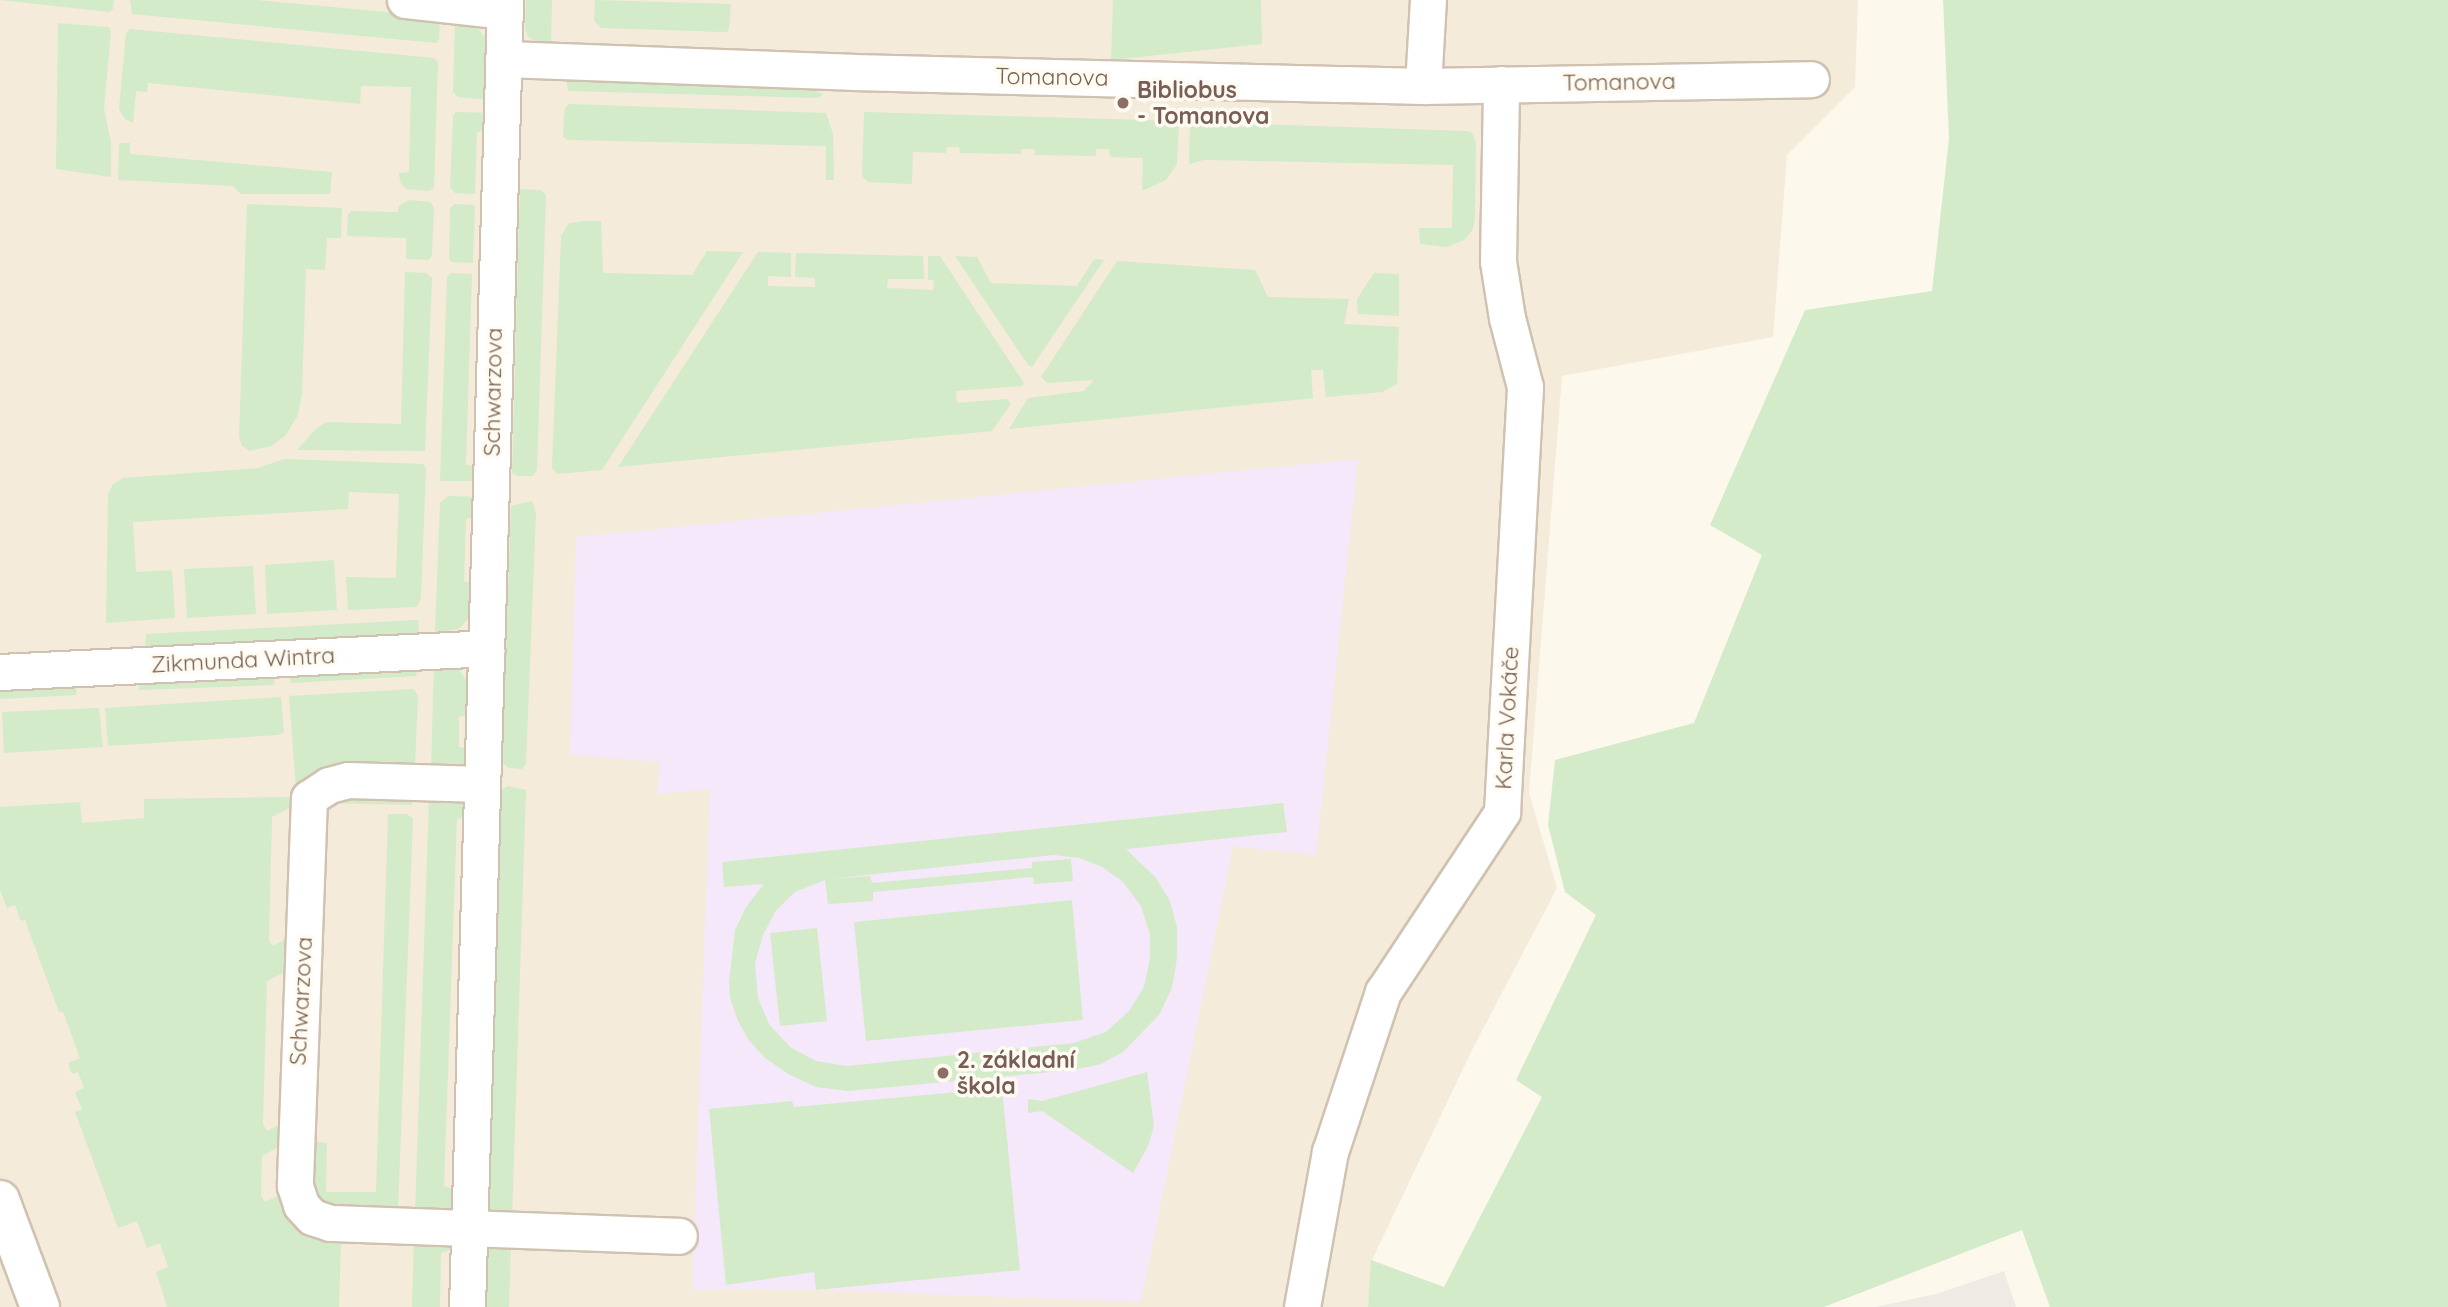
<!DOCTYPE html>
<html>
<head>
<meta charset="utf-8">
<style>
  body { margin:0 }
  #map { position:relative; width:2448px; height:1307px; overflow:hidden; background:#fdf8ec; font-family:Quicksand,sans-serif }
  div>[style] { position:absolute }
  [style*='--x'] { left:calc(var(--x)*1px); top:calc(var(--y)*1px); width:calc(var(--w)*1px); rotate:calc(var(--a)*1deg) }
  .residential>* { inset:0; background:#f4ebda }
  .industrial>* { inset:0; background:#efeae4 }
  .education>* { inset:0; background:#f5e8fa }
  .green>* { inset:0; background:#d3ebc9 }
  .roads { filter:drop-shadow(2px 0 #d0c1b0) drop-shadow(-2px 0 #d0c1b0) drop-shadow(0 2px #d0c1b0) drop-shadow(0 -2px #d0c1b0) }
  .street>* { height:35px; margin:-17.5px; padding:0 17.5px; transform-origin:17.5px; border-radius:17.5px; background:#fff }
  .secondary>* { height:38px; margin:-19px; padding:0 19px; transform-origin:19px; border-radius:19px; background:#fff }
  .dots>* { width:19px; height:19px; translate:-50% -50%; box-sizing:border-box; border:4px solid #fffbf3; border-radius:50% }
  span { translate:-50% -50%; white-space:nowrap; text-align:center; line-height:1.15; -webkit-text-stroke:7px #fffbf3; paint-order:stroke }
  .street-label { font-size:23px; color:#79624e }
  .education-label { font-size:23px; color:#785e54; font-weight:700 }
  .left { translate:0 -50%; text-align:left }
</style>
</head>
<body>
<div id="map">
  <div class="residential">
    <div style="clip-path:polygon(0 0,1858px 0,1855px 87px,1787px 155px,1773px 337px,1562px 376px,1529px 793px,1557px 888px,1471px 1052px,1372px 1260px,1368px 1307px,0 1307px)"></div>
  </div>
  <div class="industrial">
    <div style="clip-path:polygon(2004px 1271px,2016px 1307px,1875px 1307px,1936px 1294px)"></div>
  </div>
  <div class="education">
    <div style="clip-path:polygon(1358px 459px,1316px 855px,1233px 846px,1141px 1302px,816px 1290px,692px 1290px,710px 789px,657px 794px,660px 762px,570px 755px,576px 537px)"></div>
  </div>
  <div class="green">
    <div style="clip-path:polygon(0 0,114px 0,113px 9px,109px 12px)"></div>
    <div style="clip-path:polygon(130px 0,257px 0,440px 17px,439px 39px,436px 43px,132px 14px)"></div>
    <div style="clip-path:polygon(526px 0,552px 0,551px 49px,538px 44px,528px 36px,525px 29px)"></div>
    <div style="clip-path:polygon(595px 0,731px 4px,729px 28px,727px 32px,601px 28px,594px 21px)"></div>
    <div style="clip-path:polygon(1113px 0,1261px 0,1262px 44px,1111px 60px)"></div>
    <div style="clip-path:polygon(1943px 0,2448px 0,2448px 1307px,2050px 1307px,2022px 1230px,1824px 1307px,1368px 1307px,1371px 1260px,1444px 1287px,1542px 1097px,1516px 1080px,1596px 915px,1565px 892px,1548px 825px,1555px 760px,1694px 723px,1762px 555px,1710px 525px,1805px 310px,1932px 291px,1949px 139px)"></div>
    <div style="clip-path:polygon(455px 20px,478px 29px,487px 39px,490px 100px,458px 97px,453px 92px)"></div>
    <div style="clip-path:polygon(58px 23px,108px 27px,111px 31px,104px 109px,111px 142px,111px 177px,56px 169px)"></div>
    <div style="clip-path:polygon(130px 29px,434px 58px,438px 62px,434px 188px,428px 191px,406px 189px,400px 182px,399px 173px,409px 172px,411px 87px,361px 86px,360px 104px,148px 83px,147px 92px,136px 91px,133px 123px,124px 118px,119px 109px,126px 33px)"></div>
    <div style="clip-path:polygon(566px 78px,803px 86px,823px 94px,818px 98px,568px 91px)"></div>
    <div style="clip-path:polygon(569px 104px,826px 113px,833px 134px,834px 180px,826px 180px,826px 146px,568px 140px,563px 137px,564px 117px,565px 108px)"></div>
    <div style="clip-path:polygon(456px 112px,490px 113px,486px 130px,477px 132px,475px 194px,455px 193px,450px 187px,453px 116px)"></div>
    <div style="clip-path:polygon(864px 112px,1179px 121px,1177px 164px,1166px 180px,1142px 191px,1143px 158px,1110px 157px,1109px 149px,1096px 149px,1096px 156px,1035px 155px,1034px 149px,1021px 149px,1021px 154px,960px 153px,959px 147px,947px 147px,946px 153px,913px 152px,912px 184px,868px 182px,862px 176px)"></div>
    <div style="clip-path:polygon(1190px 122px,1467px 131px,1472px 133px,1476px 143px,1475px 218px,1472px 231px,1464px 240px,1447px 247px,1420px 244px,1419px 228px,1452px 228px,1453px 165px,1204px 160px,1189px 164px)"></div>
    <div style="clip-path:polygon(119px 143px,130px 143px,130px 154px,332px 172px,330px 194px,241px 194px,233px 186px,118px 180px)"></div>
    <div style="clip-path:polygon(520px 189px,541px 190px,546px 195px,537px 470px,533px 476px,518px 476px,512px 473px)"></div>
    <div style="clip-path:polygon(409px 200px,430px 202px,434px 207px,432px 255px,429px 260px,406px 259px,406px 238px,347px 236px,348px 215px,351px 211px,398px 212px,399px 206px)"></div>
    <div style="clip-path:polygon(247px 204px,342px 208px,341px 238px,327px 238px,325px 270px,306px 269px,302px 394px,298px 415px,285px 436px,271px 446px,250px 451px,242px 446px,239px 437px)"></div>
    <div style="clip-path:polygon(455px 204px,475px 205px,473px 263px,451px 262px,449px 259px,450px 208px)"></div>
    <div style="clip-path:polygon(585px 221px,601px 221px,603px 273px,692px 275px,707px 251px,743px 252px,602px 470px,557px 474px,552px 468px,561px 236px,569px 223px)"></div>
    <div style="clip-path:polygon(758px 252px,791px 253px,791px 277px,768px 276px,768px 286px,815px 287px,815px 278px,795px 277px,796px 253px,923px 256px,924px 279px,888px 279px,887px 288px,933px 290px,934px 280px,928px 280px,928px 256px,940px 256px,1024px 383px,1022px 386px,956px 391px,957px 403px,1007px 399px,1011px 404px,992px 431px,618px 467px)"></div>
    <div style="clip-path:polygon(955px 256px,977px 257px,991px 283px,1077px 286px,1094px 259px,1104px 260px,1032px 367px,1028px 365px)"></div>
    <div style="clip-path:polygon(1117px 261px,1255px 270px,1268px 297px,1349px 299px,1344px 324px,1399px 327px,1397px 384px,1382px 392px,1326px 397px,1323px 370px,1311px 370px,1313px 398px,1009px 429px,1028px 398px,1084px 391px,1094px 380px,1047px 383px,1041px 377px)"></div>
    <div style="clip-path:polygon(405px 272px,426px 273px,432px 278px,425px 451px,297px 450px,316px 429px,326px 422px,401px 424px)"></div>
    <div style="clip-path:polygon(451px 273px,472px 274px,466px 465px,474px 466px,479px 481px,440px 481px,447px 277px)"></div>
    <div style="clip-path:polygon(1374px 273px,1399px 274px,1399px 316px,1358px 314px,1357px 299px)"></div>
    <div style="clip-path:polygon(284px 459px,423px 464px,426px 469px,421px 598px,417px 607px,348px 610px,346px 577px,396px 578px,399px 494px,349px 492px,348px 509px,133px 522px,136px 572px,172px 570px,175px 618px,106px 623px,108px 494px,113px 484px,123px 478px,258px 468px)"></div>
    <div style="clip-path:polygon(448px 496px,478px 497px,475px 517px,466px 519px,464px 582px,472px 582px,471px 615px,459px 629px,435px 633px,440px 503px)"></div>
    <div style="clip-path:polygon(532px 501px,536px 513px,526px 764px,522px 769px,509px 768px,502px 762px,511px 506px)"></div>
    <div style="clip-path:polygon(334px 560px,337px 610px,267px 614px,265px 565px)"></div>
    <div style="clip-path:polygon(253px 566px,256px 614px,187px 618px,184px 569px)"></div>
    <div style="clip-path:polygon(418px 620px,419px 635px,145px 648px,146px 634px)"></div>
    <div style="clip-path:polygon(434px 663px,459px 669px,471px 688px,469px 715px,459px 717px,459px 747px,466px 748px,469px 769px,431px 768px)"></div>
    <div style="clip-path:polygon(419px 664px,416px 676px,291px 683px,287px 672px)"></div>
    <div style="clip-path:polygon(276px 673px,274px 685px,139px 690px,139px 680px)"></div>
    <div style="clip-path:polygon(77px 683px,76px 695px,0 699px,0 688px)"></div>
    <div style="clip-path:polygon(413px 689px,418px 695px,415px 767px,296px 789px,289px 696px)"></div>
    <div style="clip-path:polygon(281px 697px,284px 732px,278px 735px,108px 746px,105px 708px)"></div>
    <div style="clip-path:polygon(99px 708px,103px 747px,4px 753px,2px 712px)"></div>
    <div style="clip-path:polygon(508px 786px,526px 790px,512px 1220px,488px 1218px,501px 790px)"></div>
    <div style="clip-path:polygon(336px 792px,414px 799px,412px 805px,318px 803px)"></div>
    <div style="clip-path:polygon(463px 793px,468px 816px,457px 819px,444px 1186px,454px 1189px,455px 1218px,415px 1212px,429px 798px)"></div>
    <div style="clip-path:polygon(299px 797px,298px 803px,272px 817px,269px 940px,273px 946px,295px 934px,292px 968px,267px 981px,263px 1124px,267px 1131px,287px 1121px,286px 1143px,262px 1156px,261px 1195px,265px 1202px,285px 1193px,297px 1227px,341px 1242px,339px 1307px,167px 1307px,156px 1272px,168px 1267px,160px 1243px,147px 1248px,137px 1221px,118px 1228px,75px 1112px,82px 1109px,75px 1092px,84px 1088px,78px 1072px,72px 1074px,68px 1063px,80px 1058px,63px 1012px,59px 1012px,25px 920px,21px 921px,15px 905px,7px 908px,0 890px,0 807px,80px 802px,82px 823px,144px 818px,144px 799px)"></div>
    <div style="clip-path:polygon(evenodd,1283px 803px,1287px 832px,1126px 849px,1156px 878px,1170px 901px,1177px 927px,1177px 958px,1172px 988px,1159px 1015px,1123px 1052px,1101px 1064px,1073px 1070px,848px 1091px,816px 1087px,788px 1074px,764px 1057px,748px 1039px,737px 1019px,730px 998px,729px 982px,735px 930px,746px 907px,764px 884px,724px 887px,722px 862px,1283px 803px,1054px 855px,1079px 858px,1102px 867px,1123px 882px,1141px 906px,1150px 935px,1150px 959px,1144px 987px,1129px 1011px,1106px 1032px,1074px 1043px,846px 1066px,816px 1061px,790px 1047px,769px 1024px,758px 998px,755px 963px,763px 935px,775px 912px,795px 892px,825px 880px,828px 904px,873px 901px,873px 892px,1033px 877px,1034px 884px,1073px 881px,1071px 859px,1032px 862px,1032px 868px,872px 883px,870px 876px,829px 879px,1054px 855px)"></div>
    <div style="clip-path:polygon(388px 814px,407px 814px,413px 819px,398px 1211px,317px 1210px,306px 1140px,327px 1143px,326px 1192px,376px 1192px)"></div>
    <div style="clip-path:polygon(1072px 900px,1083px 1020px,866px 1041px,854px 922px)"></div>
    <div style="clip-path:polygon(817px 928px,827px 1021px,780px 1026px,770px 933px)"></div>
    <div style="clip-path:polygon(1147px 1072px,1154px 1126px,1148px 1146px,1133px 1173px,1042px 1111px,1028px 1113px,1028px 1099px,1042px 1101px)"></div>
    <div style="clip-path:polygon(1002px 1088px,1020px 1270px,816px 1290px,814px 1272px,726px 1285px,709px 1109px,792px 1101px,794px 1107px)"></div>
    <div style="clip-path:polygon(453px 1237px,453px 1249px,441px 1253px,440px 1307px,412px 1307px,414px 1239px)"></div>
    <div style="clip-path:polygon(492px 1242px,511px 1245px,509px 1307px,485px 1307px,487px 1247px)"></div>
  </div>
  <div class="roads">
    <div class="street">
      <div style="--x:405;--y:0;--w:100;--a:6.3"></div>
      <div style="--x:503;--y:59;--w:350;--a:2.1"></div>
      <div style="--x:853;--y:72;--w:570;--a:1.41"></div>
      <div style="--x:1423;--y:86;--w:388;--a:-1"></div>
      <div style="--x:1423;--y:86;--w:86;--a:-86.7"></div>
      <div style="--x:0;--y:672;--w:487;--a:-2.8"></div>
      <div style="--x:482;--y:784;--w:134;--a:-178.3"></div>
      <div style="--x:348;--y:780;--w:20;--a:165"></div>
      <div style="--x:329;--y:785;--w:24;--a:147"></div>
      <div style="--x:309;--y:798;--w:388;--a:92.1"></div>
      <div style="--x:295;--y:1186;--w:20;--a:72"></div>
      <div style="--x:301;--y:1205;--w:16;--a:47"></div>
      <div style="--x:312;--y:1217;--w:19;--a:18"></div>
      <div style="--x:330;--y:1223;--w:349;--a:2.1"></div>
      <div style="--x:467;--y:1307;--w:1308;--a:-88.33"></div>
      <div style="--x:1302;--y:1307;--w:158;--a:-79.8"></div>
      <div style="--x:1330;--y:1152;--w:169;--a:-71.7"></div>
      <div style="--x:1383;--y:992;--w:216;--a:-56.5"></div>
      <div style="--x:1502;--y:812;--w:426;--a:-86.9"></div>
      <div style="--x:1525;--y:387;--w:71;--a:-104.6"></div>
      <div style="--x:1507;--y:318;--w:58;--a:-99"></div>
      <div style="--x:1498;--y:261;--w:177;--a:-89"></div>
    </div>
    <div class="secondary">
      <div style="--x:0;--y:1200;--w:114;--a:69.5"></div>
    </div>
  </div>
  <div class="dots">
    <div style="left:1123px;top:103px;background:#8d6e63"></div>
    <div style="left:943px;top:1073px;background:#8d6e63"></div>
  </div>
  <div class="street-label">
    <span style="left:1052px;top:77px;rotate:1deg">Tomanova</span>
    <span style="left:1619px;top:82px;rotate:-1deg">Tomanova</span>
    <span style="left:493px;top:392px;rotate:-89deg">Schwarzova</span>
    <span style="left:243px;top:660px;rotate:-3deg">Zikmunda Wintra</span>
    <span style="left:1507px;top:718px;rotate:-87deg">Karla Vokáče</span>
    <span style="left:301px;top:1001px;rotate:-87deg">Schwarzova</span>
  </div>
  <div class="education-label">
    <span class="left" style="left:1137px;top:103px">Bibliobus<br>- Tomanova</span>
    <span class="left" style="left:957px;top:1073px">2. základní<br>škola</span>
  </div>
</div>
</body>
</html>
